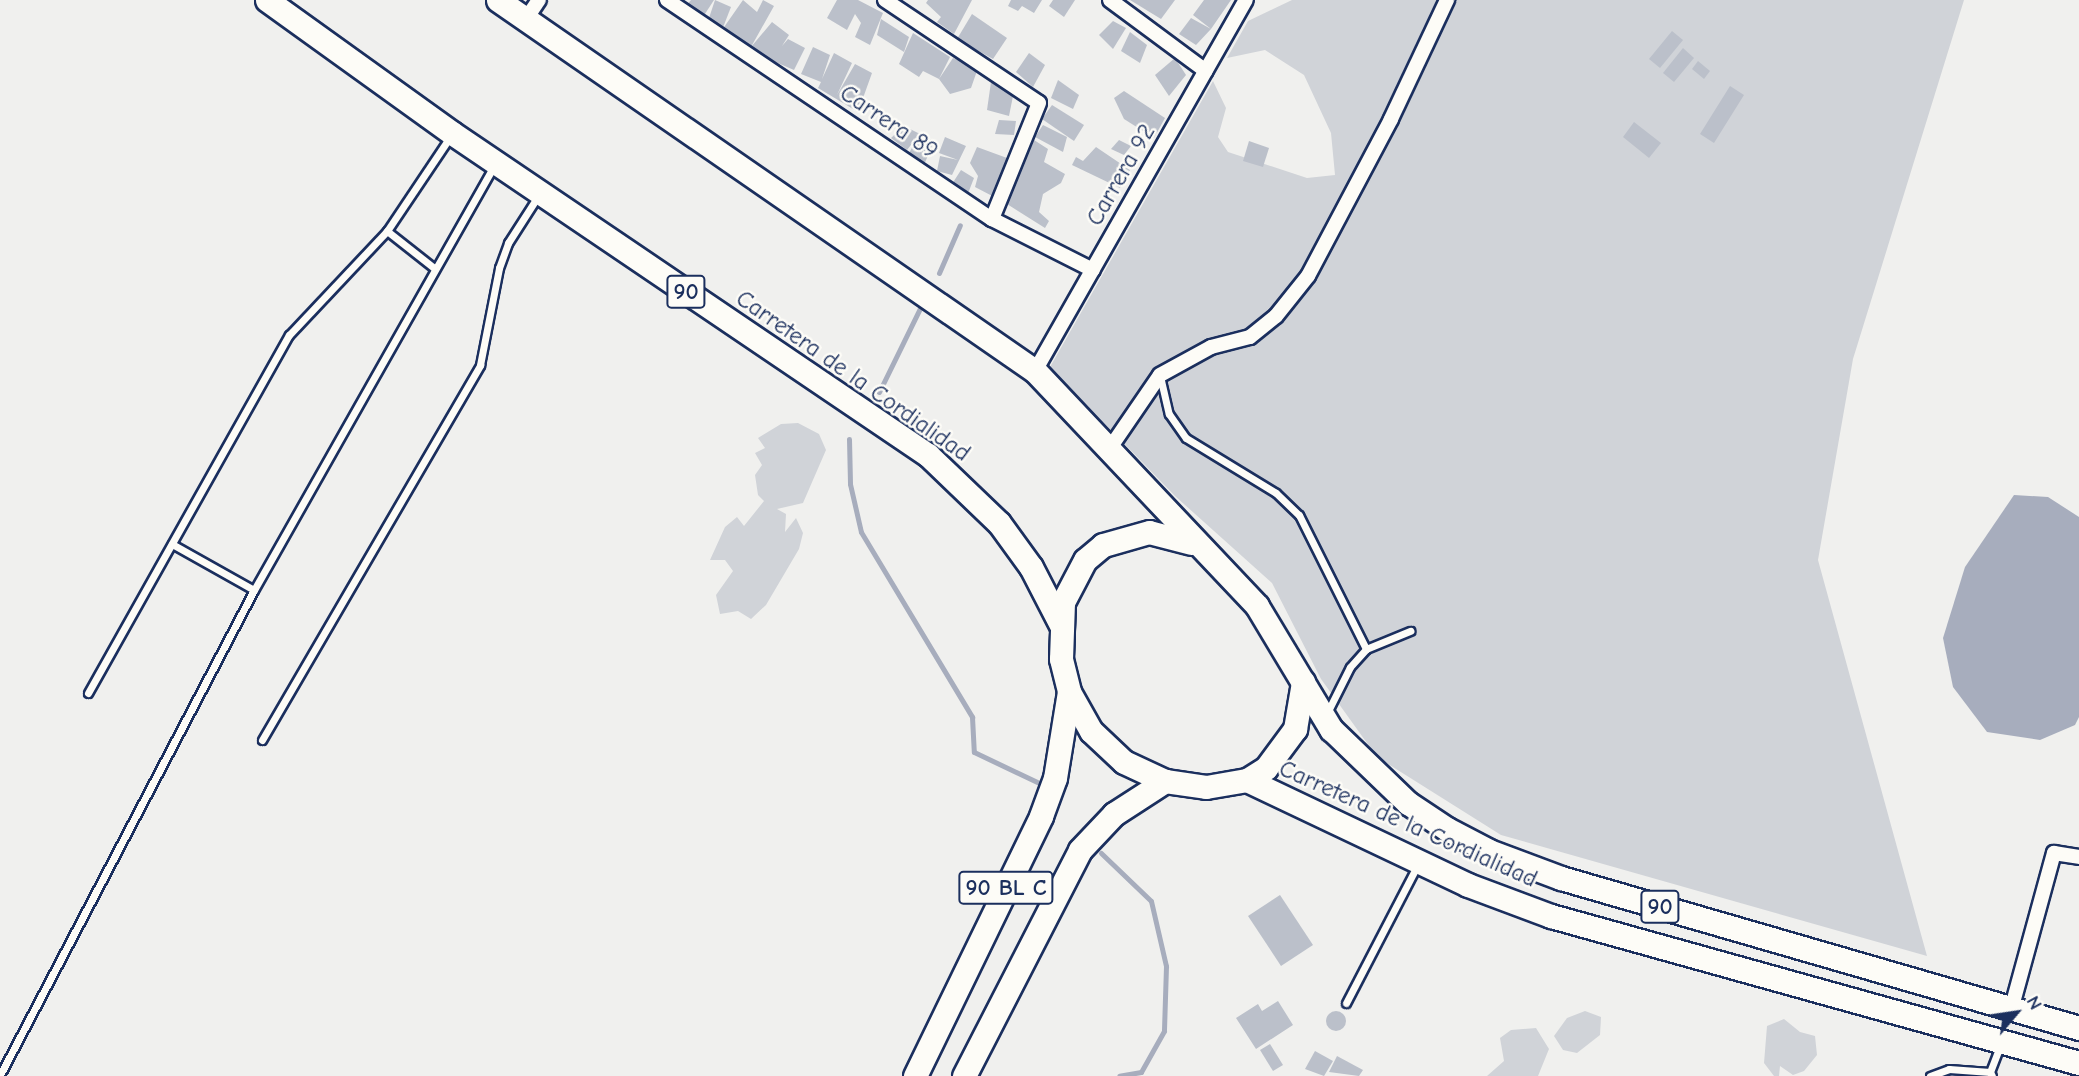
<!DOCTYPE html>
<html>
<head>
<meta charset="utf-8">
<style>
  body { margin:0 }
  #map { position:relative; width:2079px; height:1076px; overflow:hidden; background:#f0f0ee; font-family:"Comic Neue",sans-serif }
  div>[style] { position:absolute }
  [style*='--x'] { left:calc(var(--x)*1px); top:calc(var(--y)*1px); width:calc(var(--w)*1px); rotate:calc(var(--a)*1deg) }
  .green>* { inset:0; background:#d0d3d8 }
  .water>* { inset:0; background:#a7adbd }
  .stream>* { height:5px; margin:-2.5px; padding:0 2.5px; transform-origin:2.5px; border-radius:2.5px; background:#a7adbd }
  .building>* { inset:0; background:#bbc0ca }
  .round { border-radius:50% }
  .roads { filter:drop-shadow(2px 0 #1b2f5e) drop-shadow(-2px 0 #1b2f5e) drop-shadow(0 2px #1b2f5e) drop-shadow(0 -2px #1b2f5e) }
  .service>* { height:7px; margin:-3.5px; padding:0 3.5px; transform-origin:3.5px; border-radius:3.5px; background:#fdfcf7 }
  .minor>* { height:14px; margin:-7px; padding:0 7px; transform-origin:7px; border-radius:7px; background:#fdfcf7 }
  .trunk>* { height:23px; margin:-11.5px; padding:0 11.5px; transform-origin:11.5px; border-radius:11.5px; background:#fdfcf7 }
  span { translate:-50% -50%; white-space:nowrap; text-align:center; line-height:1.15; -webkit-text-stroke:5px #fdfcf7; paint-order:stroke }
  .shield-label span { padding:2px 5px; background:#fdfcf7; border:2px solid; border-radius:5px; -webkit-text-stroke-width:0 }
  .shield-label { font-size:23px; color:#1b2f5e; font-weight:700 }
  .street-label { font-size:24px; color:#1b2f5e }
  .north { position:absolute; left:1981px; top:978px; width:70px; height:70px; -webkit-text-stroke:5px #fdfcf7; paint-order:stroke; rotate:61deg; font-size:19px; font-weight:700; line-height:28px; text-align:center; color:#1b2f5e }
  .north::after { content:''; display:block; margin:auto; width:24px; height:32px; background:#1b2f5e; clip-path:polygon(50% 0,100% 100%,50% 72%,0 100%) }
</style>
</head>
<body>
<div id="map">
  <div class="green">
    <div style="clip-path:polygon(1292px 0,1964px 0,1853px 359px,1818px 560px,1927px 956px,1501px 835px,1377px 757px,1321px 679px,1272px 583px,1175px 496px,1050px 367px,1213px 81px,1226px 108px,1218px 137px,1228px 152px,1307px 178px,1335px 175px,1331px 133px,1304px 75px,1265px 50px,1227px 58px,1248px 21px)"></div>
    <div style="clip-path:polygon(798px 423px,819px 434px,826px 450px,803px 503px,777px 509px,786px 514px,785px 532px,796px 518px,803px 533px,799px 549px,766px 605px,751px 619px,738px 611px,720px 614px,716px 595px,733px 571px,725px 560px,710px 560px,725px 527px,737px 517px,744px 526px,764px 501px,758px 495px,755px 475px,762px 465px,755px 453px,765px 448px,758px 438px,781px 424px)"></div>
    <div style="clip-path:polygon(1585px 1011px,1601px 1017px,1600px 1035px,1577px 1053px,1563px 1050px,1554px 1036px,1567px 1018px)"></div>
    <div style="clip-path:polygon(1784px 1019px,1800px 1032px,1815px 1036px,1817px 1055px,1804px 1071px,1793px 1075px,1780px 1066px,1779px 1076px,1774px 1076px,1764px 1063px,1767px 1026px)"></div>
    <div style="clip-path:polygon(1536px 1028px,1549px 1049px,1538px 1076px,1487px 1076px,1504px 1061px,1500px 1038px,1511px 1030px)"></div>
  </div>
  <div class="water">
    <div style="clip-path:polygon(2014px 495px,2048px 497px,2079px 517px,2079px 717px,2075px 725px,2040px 740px,1987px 732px,1953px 687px,1943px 638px,1965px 567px)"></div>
  </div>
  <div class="stream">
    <div style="--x:939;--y:273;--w:52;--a:-66.4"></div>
    <div style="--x:879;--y:392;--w:100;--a:-63.9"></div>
    <div style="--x:849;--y:439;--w:45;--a:88.7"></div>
    <div style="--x:850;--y:484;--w:49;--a:77.1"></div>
    <div style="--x:861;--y:532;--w:216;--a:59"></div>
    <div style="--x:972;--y:717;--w:35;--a:87"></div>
    <div style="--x:974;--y:752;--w:74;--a:25.5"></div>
    <div style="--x:1101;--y:853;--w:69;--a:43.8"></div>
    <div style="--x:1151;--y:901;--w:67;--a:77"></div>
    <div style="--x:1166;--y:966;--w:65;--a:91.8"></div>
    <div style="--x:1164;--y:1031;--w:47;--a:119.3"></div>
    <div style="--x:1141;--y:1072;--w:22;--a:170"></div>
  </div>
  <div class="building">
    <div style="clip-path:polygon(691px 0,714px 0,703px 17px,686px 6px)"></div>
    <div style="clip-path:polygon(715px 0,731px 7px,722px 30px,709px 18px)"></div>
    <div style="clip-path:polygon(743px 0,757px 12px,763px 0,774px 6px,751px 47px,772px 22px,789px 35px,782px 46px,788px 39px,805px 48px,794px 70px,773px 61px,722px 30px)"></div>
    <div style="clip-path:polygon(837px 0,858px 0,883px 13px,870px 45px,855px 37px,861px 23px,855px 14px,847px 30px,827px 18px)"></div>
    <div style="clip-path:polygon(928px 0,972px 0,954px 34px,937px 22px,941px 17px,926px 3px)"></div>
    <div style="clip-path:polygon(1011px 0,1042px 0,1034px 13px,1022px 6px,1018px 11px,1008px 6px)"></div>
    <div style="clip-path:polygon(1053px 0,1075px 0,1064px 17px,1049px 6px)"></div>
    <div style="clip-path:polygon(1130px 0,1175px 0,1161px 19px)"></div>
    <div style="clip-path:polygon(1204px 0,1231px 0,1211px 29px,1196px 45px,1179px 34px,1191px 18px,1211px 29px,1193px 15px)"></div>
    <div style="clip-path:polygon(972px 14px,1007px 38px,993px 59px,957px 39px)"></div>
    <div style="clip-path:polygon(881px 19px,909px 37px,904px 52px,877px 35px)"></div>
    <div style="clip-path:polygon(1113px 21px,1126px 28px,1113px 49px,1099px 35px)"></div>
    <div style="clip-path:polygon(1672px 31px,1683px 40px,1660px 68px,1649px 59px)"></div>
    <div style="clip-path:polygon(1130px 32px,1147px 45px,1140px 63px,1121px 51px)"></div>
    <div style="clip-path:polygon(913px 33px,950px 57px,939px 79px,953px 58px,978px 68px,971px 88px,950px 94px,939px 79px,923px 71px,919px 77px,899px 64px)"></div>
    <div style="clip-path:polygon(813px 47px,830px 55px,822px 79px,834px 53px,852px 63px,837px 95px,855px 64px,872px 73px,858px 112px,818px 88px,821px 82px,801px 74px)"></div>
    <div style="clip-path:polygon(1683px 48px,1694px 58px,1674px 82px,1663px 73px)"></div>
    <div style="clip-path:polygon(1029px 53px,1045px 65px,1033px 87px,1016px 72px)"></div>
    <div style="clip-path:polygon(1175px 58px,1186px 75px,1169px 96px,1155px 75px)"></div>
    <div style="clip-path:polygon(1698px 61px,1710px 71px,1704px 79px,1692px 69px)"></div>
    <div style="clip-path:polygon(1058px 80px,1079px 95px,1073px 109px,1051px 98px)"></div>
    <div style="clip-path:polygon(991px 82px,1014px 91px,1009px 116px,987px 110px)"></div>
    <div style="clip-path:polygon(1730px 86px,1744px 95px,1714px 143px,1700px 134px)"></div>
    <div style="clip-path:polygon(1124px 91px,1165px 118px,1154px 138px,1124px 119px,1114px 98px)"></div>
    <div style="clip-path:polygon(1052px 105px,1084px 125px,1074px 141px,1042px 119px)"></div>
    <div style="clip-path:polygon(999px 120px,1016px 121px,1014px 135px,995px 134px)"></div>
    <div style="clip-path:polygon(1634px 122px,1661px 143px,1649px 158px,1623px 137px)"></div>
    <div style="clip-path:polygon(1043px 125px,1067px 137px,1063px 152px,1035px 137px)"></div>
    <div style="clip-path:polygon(904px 126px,934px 141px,924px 165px,906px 159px,918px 136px,907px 150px,891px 138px)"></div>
    <div style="clip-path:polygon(945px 137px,966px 146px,952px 175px,937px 171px,940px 156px,958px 160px,939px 153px)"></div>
    <div style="clip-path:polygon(1034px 140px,1048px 149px,1044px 162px,1065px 174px,1061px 183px,1043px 194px,1039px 212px,1049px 221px,1045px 228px,1007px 204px)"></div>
    <div style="clip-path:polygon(1119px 140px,1131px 146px,1124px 155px,1111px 149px)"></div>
    <div style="clip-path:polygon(1249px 141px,1269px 148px,1263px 167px,1243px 161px)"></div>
    <div style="clip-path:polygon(977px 147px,1007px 158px,998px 199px,975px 187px,978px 176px,970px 163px)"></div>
    <div style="clip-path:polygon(1096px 147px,1130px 170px,1120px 188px,1072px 165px,1076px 157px,1083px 161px)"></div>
    <div style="clip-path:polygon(961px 170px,974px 178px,967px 196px,952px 184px)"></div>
    <div style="clip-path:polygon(1280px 895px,1313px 945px,1281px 966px,1248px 916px)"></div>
    <div style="clip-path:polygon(1278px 1001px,1293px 1025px,1256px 1049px,1236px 1018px,1258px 1004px,1262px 1011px)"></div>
    <div class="round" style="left:1326px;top:1011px;width:20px;height:20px"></div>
    <div style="clip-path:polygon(1270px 1044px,1283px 1065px,1273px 1071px,1260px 1050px)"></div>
    <div style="clip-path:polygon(1315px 1051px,1333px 1061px,1324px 1076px,1305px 1069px)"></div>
    <div style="clip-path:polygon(1337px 1056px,1363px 1070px,1359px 1076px,1329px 1072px)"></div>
  </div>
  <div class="roads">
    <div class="service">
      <div style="--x:387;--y:231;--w:60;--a:38.2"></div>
      <div style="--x:1160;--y:376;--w:39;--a:77"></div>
      <div style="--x:1169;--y:414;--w:29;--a:55"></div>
      <div style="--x:1186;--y:438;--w:105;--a:31.4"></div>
      <div style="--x:1276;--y:493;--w:32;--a:44"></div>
      <div style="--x:1299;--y:515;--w:150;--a:63.4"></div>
      <div style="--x:172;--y:544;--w:94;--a:29.3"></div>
      <div style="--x:88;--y:693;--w:411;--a:-60.7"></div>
      <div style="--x:289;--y:335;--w:143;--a:-46.7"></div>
      <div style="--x:387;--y:231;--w:113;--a:-56.2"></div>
      <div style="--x:1327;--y:713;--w:51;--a:-63.4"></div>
      <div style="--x:1350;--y:667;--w:24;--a:-48"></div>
      <div style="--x:1366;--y:649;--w:48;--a:-22.2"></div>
      <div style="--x:262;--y:740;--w:434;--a:-59.8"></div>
      <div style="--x:480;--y:365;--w:99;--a:-78.9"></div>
      <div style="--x:499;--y:268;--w:27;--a:-70"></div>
      <div style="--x:508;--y:243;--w:56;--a:-57.4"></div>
      <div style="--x:1346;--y:1003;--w:157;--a:-62.6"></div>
      <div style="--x:1990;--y:1072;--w:30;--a:-69"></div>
      <div style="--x:0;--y:1075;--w:547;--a:-62.36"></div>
      <div style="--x:254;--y:590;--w:488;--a:-60.5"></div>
      <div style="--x:1930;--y:1076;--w:20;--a:-20"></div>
      <div style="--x:1949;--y:1069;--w:41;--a:4.2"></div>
      <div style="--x:1990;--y:1072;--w:4;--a:63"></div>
    </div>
    <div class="minor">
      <div style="--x:667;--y:0;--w:392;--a:34"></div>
      <div style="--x:992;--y:219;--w:113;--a:26.8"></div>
      <div style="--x:885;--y:0;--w:185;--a:33.8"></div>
      <div style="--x:1039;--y:103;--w:125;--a:112.1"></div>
      <div style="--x:1110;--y:0;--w:119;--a:36.5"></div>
      <div style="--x:526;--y:19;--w:23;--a:-56"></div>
      <div style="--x:1035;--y:371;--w:427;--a:-60.4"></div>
      <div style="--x:1110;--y:448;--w:88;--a:-55.6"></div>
      <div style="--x:1160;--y:375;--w:58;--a:-28.8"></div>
      <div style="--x:1211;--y:347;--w:40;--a:-14.4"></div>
      <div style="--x:1250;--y:337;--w:33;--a:-39"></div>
      <div style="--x:1276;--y:316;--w:51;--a:-51.3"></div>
      <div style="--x:1308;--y:276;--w:178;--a:-62.1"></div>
      <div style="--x:1391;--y:119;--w:132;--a:-64.8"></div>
      <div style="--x:2011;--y:1010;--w:163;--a:-74.7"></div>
      <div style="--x:2054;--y:853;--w:25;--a:9"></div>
    </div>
    <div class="trunk">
      <div style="--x:267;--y:0;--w:228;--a:35.7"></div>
      <div style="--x:452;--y:133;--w:575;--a:34.08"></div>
      <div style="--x:928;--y:455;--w:98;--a:43.8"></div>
      <div style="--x:999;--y:523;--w:54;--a:54"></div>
      <div style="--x:1031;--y:567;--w:65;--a:62.7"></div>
      <div style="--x:498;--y:0;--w:653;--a:34.64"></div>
      <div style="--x:1035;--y:371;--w:323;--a:46.6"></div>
      <div style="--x:1257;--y:606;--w:144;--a:59"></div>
      <div style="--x:1331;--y:729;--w:107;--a:43.9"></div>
      <div style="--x:1408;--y:803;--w:47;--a:33.7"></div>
      <div style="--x:1447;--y:829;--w:47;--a:27.6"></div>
      <div style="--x:1489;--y:851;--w:77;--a:20.6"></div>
      <div style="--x:1561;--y:878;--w:539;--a:16.15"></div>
      <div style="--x:1191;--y:543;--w:43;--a:-165.3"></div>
      <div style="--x:1149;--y:532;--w:48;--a:164.2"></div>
      <div style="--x:1103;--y:545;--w:23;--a:140"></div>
      <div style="--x:1085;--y:560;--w:47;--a:117.6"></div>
      <div style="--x:1063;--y:602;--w:57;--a:92"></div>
      <div style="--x:1061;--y:659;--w:34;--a:76"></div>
      <div style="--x:1069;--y:692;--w:45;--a:60.6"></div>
      <div style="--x:1091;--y:731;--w:45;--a:43.2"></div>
      <div style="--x:1124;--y:762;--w:45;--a:24.9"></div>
      <div style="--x:1165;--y:781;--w:41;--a:8.3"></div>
      <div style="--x:1206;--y:787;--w:42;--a:-9.7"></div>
      <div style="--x:1247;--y:780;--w:245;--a:25.4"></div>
      <div style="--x:1468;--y:885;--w:89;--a:20.5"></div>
      <div style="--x:1551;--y:916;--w:548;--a:15.56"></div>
      <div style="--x:1247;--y:780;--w:22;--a:-32"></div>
      <div style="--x:1266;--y:768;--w:49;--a:-53.4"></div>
      <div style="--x:1295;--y:729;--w:48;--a:-80.3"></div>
      <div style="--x:915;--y:1076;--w:289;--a:-64.1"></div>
      <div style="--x:1041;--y:816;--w:40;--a:-69.8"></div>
      <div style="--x:1055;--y:778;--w:87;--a:-80.8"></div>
      <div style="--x:964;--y:1076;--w:254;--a:-62.8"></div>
      <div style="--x:1080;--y:850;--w:50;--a:-46.6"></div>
      <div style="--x:1114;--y:814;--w:61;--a:-32.9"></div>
    </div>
  </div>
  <div class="shield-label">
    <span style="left:686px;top:292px">90</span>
    <span style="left:1006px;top:888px">90 BL C</span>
    <span style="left:1660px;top:907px">90</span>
  </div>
  <div class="street-label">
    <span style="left:889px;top:122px;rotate:34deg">Carrera 89</span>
    <span style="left:1121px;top:175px;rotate:-60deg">Carrera 92</span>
    <span style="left:853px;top:376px;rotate:35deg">Carretera de la Cordialidad</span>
    <span style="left:1408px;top:824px;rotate:24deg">Carretera de la Cordialidad</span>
  </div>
  <div class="north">N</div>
</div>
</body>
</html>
